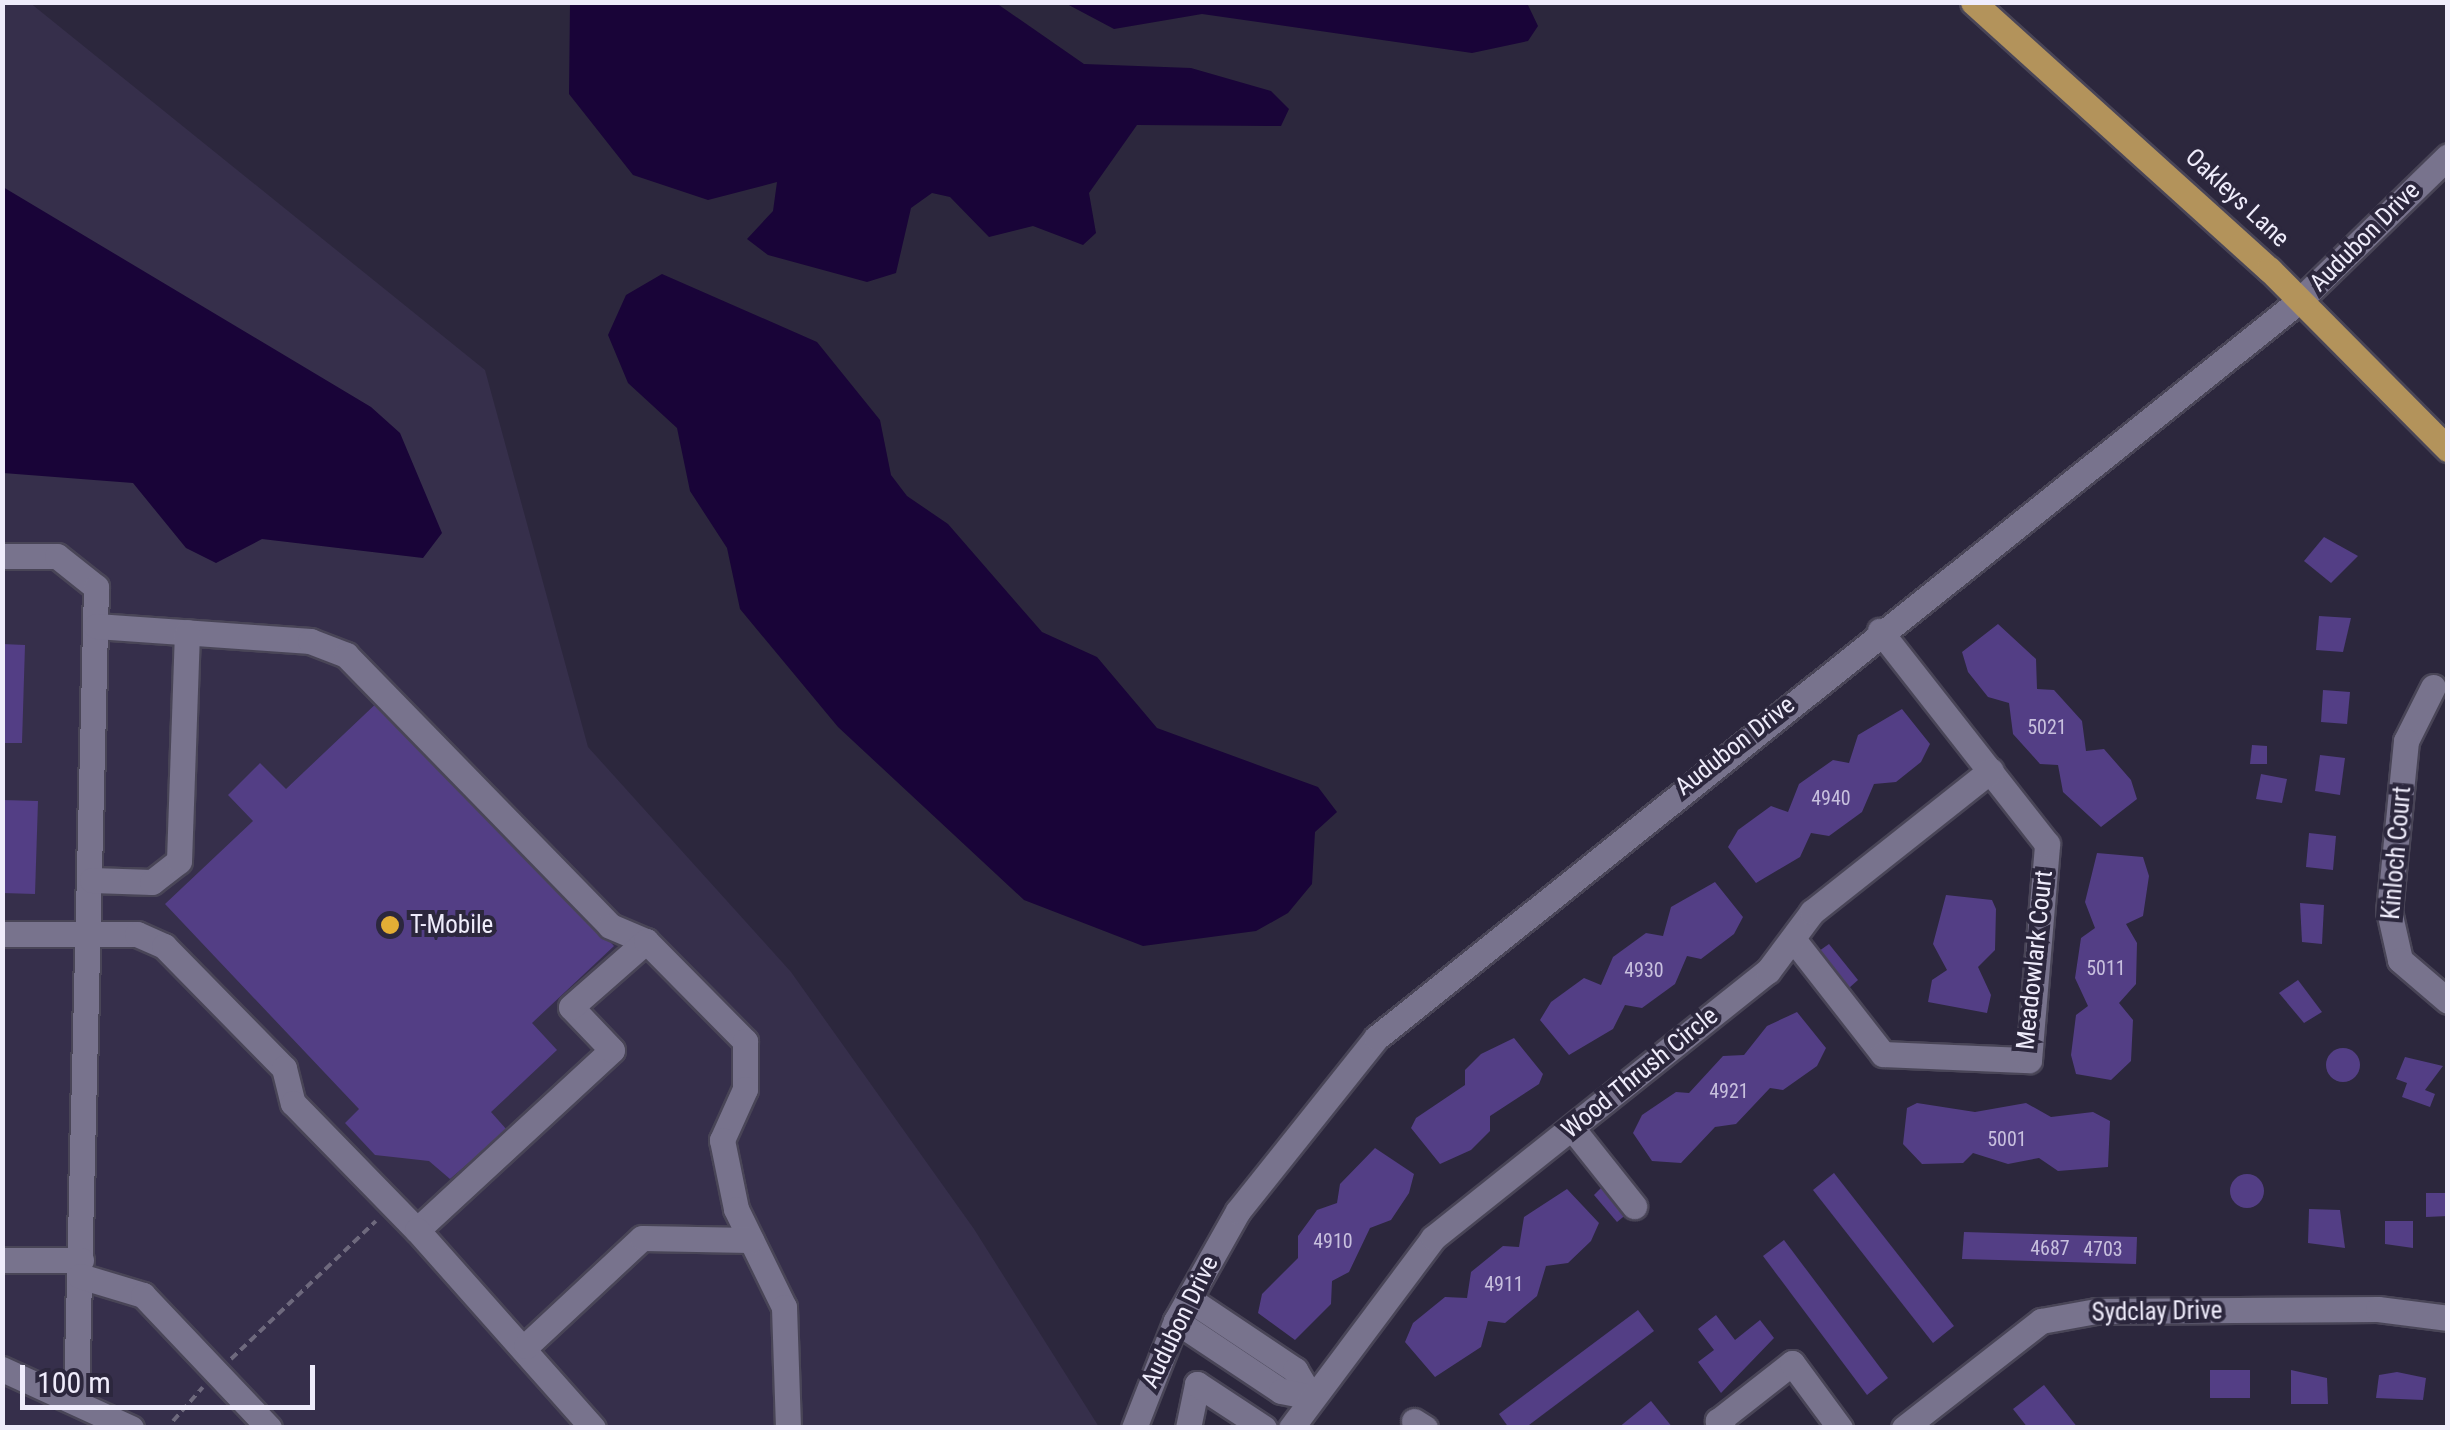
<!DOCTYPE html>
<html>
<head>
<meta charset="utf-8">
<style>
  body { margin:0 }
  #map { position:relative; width:2450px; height:1430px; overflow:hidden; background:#2c273d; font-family:"Roboto Condensed",sans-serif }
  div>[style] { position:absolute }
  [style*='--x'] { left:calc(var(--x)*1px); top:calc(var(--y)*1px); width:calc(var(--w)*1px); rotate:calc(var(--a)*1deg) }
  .built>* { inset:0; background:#362f4b }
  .water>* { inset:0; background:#190438 }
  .building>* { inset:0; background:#533e85 }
  .round { border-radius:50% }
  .path>* { height:4px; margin-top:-2px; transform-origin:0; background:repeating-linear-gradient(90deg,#6e697d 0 8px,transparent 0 13px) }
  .roads { filter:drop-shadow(2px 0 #494557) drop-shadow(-2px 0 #494557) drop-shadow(0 2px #494557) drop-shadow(0 -2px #494557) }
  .minor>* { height:25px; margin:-12.5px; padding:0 12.5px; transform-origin:12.5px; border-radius:12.5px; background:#78738d }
  .major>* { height:25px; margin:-12.5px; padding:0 12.5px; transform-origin:12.5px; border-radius:12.5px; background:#b3935b }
  .dots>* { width:28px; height:28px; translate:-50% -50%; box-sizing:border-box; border:5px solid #2c273d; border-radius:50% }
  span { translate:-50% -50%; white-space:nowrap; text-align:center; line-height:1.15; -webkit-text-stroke:8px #2c273d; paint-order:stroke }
  .number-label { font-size:20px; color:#c8c0de }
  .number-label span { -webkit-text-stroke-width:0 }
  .street-label { font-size:25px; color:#efecfb }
  .poi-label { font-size:25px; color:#efecfb }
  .left { translate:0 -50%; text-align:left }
  .frame { position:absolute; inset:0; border:5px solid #efecfb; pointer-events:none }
  .scale { position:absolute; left:20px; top:1365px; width:295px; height:45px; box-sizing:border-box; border:5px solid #efecfb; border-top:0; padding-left:12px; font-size:30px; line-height:35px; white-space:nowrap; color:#efecfb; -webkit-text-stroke:8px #2c273d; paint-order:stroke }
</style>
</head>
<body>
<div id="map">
  <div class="built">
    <div style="clip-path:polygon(29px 2px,485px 370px,588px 747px,791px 972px,974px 1229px,1099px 1427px,3px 1428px,2px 3px)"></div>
  </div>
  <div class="water">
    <div style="clip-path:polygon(570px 3px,996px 3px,1084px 64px,1191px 68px,1271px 91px,1289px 109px,1281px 126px,1137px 125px,1089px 193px,1096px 233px,1083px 245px,1033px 226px,989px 237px,950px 197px,932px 193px,911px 208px,896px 273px,867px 282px,768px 255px,747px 239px,773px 211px,777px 182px,708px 200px,633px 175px,569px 94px)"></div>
    <div style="clip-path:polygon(1527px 3px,1538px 26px,1528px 41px,1472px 53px,1202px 14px,1114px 29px,1065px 3px)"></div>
    <div style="clip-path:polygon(3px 187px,371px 407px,400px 433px,442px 533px,423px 558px,262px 539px,216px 563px,186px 548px,133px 483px,3px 473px)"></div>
    <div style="clip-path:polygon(662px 274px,817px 342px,880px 420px,891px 475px,907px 496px,948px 524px,1042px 632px,1097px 657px,1157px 728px,1318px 787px,1337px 812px,1315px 832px,1312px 884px,1288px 913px,1256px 931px,1143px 946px,1024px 900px,838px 727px,740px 609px,727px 548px,690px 491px,677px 428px,628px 383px,608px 335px,626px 295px)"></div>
  </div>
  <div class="building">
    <div style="clip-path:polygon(2324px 537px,2358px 556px,2331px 583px,2304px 561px)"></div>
    <div style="clip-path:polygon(2319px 616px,2351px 618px,2343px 652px,2316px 650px)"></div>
    <div style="clip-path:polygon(1998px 624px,2036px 659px,2037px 689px,2054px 690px,2082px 721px,2086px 751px,2104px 749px,2131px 780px,2137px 799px,2101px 827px,2063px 792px,2058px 765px,2040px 764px,2013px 734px,2009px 703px,1988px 697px,1968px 672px,1962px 652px)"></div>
    <div style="clip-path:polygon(2px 644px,25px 645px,22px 743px,2px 743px)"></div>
    <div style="clip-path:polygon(2323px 690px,2350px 692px,2347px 724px,2321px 722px)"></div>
    <div style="clip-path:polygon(382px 698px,614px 946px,532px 1023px,557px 1050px,491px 1112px,507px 1130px,450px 1179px,429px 1161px,375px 1155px,345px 1123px,359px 1109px,165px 904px,253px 821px,228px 795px,260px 763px,286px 789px)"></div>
    <div style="clip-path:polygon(1902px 709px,1930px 744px,1921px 762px,1896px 782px,1874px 784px,1862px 812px,1829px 836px,1811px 833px,1800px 857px,1756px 883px,1728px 847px,1738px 830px,1771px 806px,1788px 812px,1799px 784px,1833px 760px,1849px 763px,1858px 735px)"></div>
    <div style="clip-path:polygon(2252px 745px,2267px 746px,2267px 764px,2250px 764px)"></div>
    <div style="clip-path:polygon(2320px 755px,2345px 758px,2340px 795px,2315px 791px)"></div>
    <div style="clip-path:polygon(2261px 774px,2287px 779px,2282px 803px,2256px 799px)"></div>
    <div style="clip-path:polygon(2px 800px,38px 801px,35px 894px,2px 893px)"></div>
    <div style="clip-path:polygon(2309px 833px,2336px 836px,2333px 870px,2306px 867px)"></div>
    <div style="clip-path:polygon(2097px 853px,2143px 857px,2149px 876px,2143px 916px,2126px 924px,2137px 943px,2136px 984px,2119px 1003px,2133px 1020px,2131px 1061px,2111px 1080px,2076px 1074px,2071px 1055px,2076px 1015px,2088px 1006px,2075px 978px,2081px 938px,2095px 928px,2085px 902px)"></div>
    <div style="clip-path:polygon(1715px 882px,1743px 917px,1734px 934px,1701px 959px,1687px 956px,1675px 984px,1642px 1008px,1625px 1005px,1613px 1029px,1569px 1055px,1540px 1020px,1551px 1002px,1584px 978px,1601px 985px,1613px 957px,1646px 933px,1663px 936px,1671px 907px)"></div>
    <div style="clip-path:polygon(1946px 895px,1992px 900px,1996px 909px,1995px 950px,1978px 967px,1991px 995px,1987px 1013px,1928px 1002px,1932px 980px,1947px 970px,1933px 944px)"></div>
    <div style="clip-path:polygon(2300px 903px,2324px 905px,2322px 944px,2302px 942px)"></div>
    <div style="clip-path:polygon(1829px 944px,1858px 980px,1849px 988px,1819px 951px)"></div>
    <div style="clip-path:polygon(2298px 980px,2322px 1012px,2304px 1023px,2279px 993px)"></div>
    <div style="clip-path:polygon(1797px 1012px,1826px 1048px,1817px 1066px,1783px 1090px,1770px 1088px,1736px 1124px,1715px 1127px,1681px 1163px,1652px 1161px,1633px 1133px,1642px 1115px,1676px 1092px,1689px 1093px,1723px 1056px,1744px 1055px,1767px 1026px)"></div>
    <div style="clip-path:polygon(1514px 1038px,1543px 1074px,1539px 1084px,1490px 1116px,1490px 1131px,1471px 1150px,1440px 1164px,1411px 1128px,1416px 1118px,1465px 1085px,1465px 1070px,1481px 1054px)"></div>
    <div class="round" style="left:2326px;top:1048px;width:34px;height:34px"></div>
    <div style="clip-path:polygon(2405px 1057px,2443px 1066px,2425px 1090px,2435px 1094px,2430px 1107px,2402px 1097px,2407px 1083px,2396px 1079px)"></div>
    <div style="clip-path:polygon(1917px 1103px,1975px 1112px,2026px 1103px,2051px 1117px,2093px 1112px,2110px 1121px,2108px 1167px,2058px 1171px,2039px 1158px,2008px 1164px,1973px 1153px,1963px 1163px,1922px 1164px,1903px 1144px,1907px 1108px)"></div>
    <div style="clip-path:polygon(1375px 1148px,1414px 1174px,1409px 1193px,1391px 1220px,1370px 1228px,1349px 1272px,1332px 1281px,1331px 1304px,1295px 1340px,1258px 1313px,1262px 1294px,1298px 1258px,1298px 1236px,1317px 1210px,1337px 1203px,1340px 1184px)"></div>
    <div style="clip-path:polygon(1834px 1173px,1954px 1326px,1933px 1343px,1813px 1190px)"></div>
    <div class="round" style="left:2230px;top:1174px;width:34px;height:34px"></div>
    <div style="clip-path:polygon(1604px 1185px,1628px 1213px,1617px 1222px,1594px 1195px)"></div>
    <div style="clip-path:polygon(1567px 1189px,1599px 1223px,1591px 1241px,1568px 1263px,1546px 1266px,1537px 1296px,1505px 1323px,1488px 1321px,1481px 1347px,1435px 1377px,1405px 1342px,1413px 1323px,1445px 1297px,1467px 1298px,1471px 1272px,1503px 1246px,1519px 1247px,1524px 1217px)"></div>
    <div style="clip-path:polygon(2426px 1193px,2448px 1193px,2448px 1216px,2426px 1217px)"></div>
    <div style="clip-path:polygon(2309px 1209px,2340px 1210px,2345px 1248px,2308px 1243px)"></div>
    <div style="clip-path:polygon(2385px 1221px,2413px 1221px,2413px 1248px,2385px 1244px)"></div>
    <div style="clip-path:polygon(1964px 1232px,2137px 1237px,2136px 1264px,1962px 1259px)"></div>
    <div style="clip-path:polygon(1784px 1240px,1888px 1378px,1867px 1395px,1763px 1256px)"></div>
    <div style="clip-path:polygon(1638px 1310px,1654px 1331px,1525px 1428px,1509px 1428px,1499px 1414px)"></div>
    <div style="clip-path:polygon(1716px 1315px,1735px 1340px,1760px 1320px,1774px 1338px,1721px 1393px,1698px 1362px,1714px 1350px,1698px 1329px)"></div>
    <div style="clip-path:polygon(2210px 1370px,2250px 1370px,2250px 1398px,2210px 1398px)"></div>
    <div style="clip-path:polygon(2291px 1370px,2327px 1378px,2328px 1404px,2291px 1404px)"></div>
    <div style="clip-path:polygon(2397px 1372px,2426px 1378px,2423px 1400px,2376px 1398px,2379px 1375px)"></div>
    <div style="clip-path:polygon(2044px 1385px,2078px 1428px,2028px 1428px,2013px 1409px)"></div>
    <div style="clip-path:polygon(1651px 1401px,1673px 1428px,1618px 1428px)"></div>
  </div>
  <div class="path">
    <div style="--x:231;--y:1359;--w:200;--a:-43.6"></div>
    <div style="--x:173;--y:1421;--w:45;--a:-48.6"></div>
  </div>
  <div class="roads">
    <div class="minor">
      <div style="--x:2;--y:556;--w:55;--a:0"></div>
      <div style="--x:57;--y:556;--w:50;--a:38.5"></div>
      <div style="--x:96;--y:587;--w:813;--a:91.41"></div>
      <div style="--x:96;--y:626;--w:215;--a:4"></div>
      <div style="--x:310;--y:641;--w:39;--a:21"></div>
      <div style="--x:346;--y:655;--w:378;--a:45.7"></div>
      <div style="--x:610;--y:926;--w:39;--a:23"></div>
      <div style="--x:2433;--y:687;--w:60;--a:116.6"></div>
      <div style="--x:2406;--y:741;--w:171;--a:95.7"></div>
      <div style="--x:2389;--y:911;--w:50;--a:77.3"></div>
      <div style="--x:2400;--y:960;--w:63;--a:40.5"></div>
      <div style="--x:92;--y:880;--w:60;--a:1.9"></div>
      <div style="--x:152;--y:882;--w:34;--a:-38"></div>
      <div style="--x:179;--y:861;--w:229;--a:-88"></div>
      <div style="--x:2;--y:934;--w:135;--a:0"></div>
      <div style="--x:137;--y:934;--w:30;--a:24"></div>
      <div style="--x:164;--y:946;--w:171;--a:45.5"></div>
      <div style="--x:284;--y:1068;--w:36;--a:76"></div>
      <div style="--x:293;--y:1103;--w:177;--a:45.7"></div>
      <div style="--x:417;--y:1230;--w:265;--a:-42.7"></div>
      <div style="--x:612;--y:1050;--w:59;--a:-133.6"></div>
      <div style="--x:571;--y:1007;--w:100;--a:-41.3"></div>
      <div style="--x:646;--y:941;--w:141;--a:45.3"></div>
      <div style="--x:745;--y:1041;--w:48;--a:90"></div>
      <div style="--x:745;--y:1089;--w:56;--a:114.3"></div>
      <div style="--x:722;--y:1140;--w:70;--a:78.5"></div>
      <div style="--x:736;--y:1209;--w:109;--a:63.9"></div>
      <div style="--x:784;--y:1307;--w:121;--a:88.1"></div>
      <div style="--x:1793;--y:939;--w:146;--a:52"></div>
      <div style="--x:1883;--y:1054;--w:146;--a:2.4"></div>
      <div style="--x:2029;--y:1060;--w:217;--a:-85.2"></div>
      <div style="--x:2047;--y:844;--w:271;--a:-128.1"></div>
      <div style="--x:1572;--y:1128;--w:100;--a:51.5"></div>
      <div style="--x:417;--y:1230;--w:265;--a:48.4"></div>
      <div style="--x:2;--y:1260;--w:79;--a:0"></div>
      <div style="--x:80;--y:1276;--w:66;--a:16.8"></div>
      <div style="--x:143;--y:1295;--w:183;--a:46.5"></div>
      <div style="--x:1189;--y:1299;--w:128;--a:33.8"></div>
      <div style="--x:1295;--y:1370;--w:31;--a:59"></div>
      <div style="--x:1176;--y:1321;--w:126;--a:33.7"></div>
      <div style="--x:1281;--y:1391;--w:31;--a:11"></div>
      <div style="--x:526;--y:1346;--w:158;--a:-43"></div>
      <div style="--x:642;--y:1238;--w:109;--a:1.1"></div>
      <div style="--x:2;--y:1369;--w:142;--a:24.6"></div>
      <div style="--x:1414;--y:1421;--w:13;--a:32"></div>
      <div style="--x:1134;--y:1428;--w:115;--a:-68.6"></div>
      <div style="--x:1176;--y:1321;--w:126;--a:-60.6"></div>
      <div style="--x:1238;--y:1211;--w:221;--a:-51.4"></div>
      <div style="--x:1376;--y:1038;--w:1183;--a:-38.61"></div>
      <div style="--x:2300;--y:300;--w:206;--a:-44.2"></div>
      <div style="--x:1188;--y:1428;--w:45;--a:-78.4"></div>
      <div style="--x:1197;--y:1384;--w:80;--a:33.3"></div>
      <div style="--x:1291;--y:1428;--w:237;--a:-53.2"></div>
      <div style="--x:1433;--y:1238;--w:428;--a:-38.6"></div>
      <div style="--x:1768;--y:971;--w:74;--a:-53.3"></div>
      <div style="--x:1812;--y:912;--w:228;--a:-38.4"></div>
      <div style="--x:1723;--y:1428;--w:9;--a:-126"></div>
      <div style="--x:1718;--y:1421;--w:94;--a:-38.1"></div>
      <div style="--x:1792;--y:1363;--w:81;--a:53.6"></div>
      <div style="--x:1904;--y:1428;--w:174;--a:-38"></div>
      <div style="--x:2041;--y:1321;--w:56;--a:-10.3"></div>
      <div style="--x:2096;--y:1311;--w:282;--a:-0.4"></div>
      <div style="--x:2378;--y:1309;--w:71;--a:7.3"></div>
    </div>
    <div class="major">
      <div style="--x:1973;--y:2;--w:399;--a:42.1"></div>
      <div style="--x:2269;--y:269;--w:254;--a:45.2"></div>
    </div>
  </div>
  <div class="dots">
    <div style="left:390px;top:925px;background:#e4ae35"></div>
  </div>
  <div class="number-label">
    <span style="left:2047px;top:727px">5021</span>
    <span style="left:1831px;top:798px">4940</span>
    <span style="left:2106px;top:968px">5011</span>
    <span style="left:1644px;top:970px">4930</span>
    <span style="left:1729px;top:1091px">4921</span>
    <span style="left:2007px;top:1139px">5001</span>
    <span style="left:1333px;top:1241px">4910</span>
    <span style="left:2050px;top:1248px">4687</span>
    <span style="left:2103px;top:1249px">4703</span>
    <span style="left:1504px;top:1284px">4911</span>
  </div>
  <div class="street-label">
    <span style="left:2237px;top:198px;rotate:43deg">Oakleys Lane</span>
    <span style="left:2365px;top:237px;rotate:-45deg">Audubon Drive</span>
    <span style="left:1735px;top:746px;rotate:-38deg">Audubon Drive</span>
    <span style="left:2397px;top:853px;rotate:-85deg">Kinloch Court</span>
    <span style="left:2035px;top:960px;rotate:-84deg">Meadowlark Court</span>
    <span style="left:1640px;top:1073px;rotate:-39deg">Wood Thrush Circle</span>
    <span style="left:2157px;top:1312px;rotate:-1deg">Sydclay Drive</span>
    <span style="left:1180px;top:1322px;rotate:-64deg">Audubon Drive</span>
  </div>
  <div class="poi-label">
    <span class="left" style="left:410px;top:925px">T-Mobile</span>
  </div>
  <div class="frame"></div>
  <div class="scale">100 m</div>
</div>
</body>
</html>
